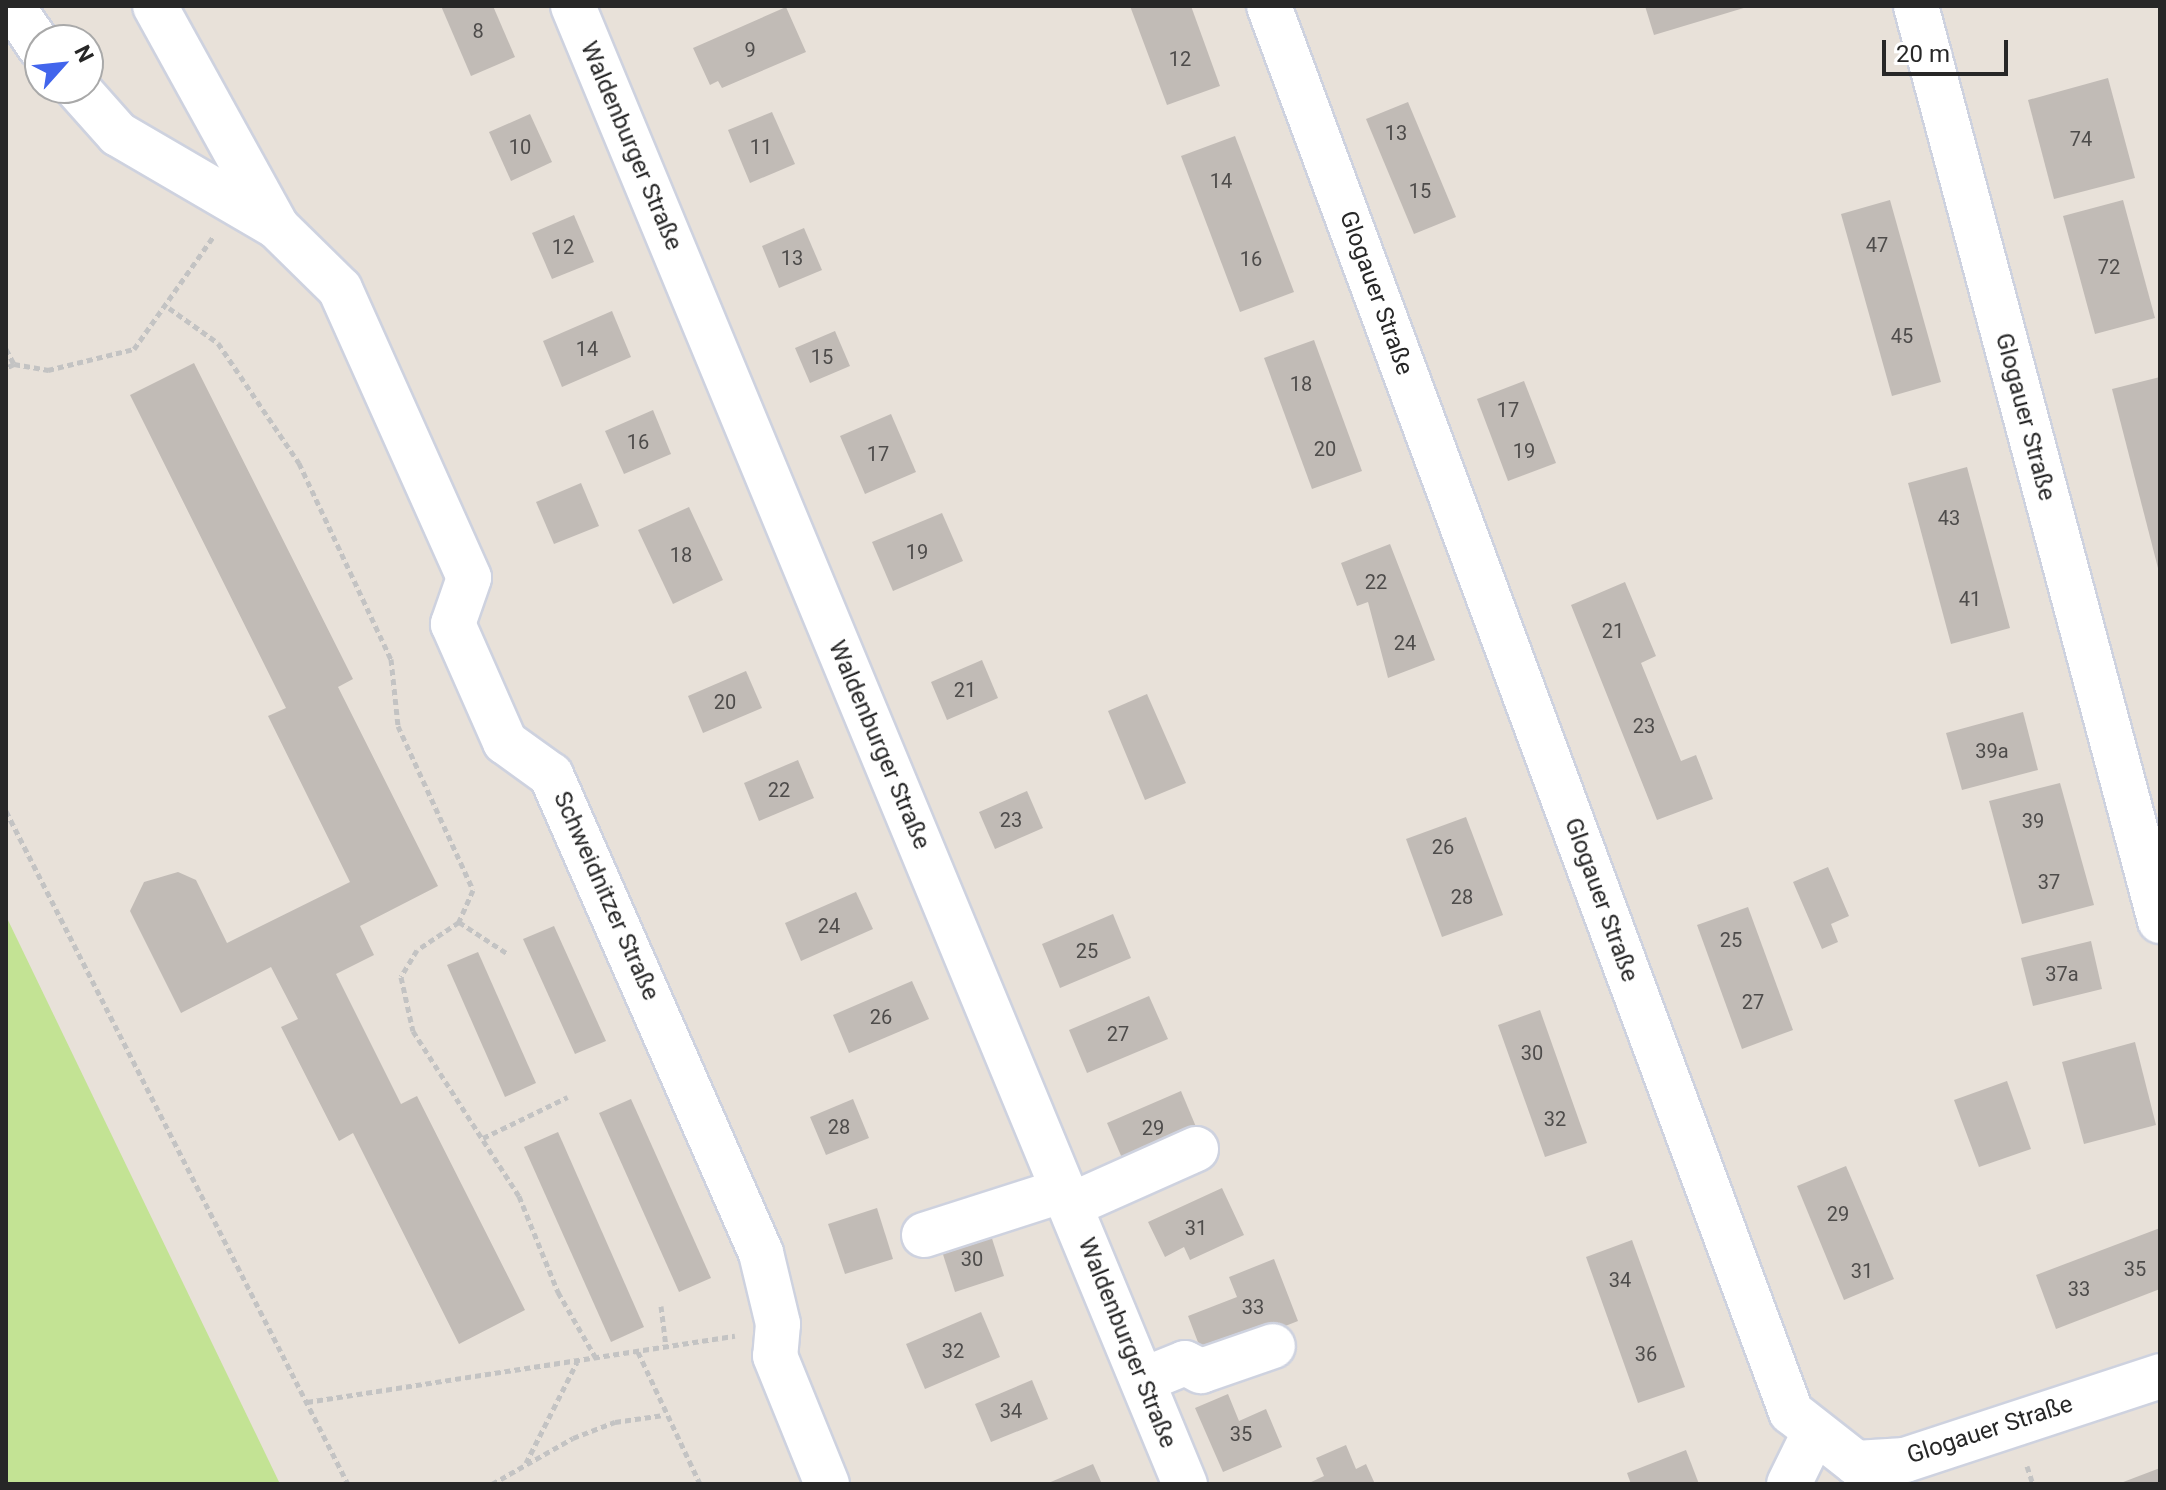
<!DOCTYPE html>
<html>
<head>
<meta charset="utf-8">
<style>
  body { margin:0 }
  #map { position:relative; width:2166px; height:1490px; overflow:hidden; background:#e8e1d9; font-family:Roboto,sans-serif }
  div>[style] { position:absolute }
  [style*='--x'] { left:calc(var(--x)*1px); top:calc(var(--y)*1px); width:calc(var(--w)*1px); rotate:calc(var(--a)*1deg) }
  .pitch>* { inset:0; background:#c3e394 }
  .building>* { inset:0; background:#c1bbb6 }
  .path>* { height:5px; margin-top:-2.5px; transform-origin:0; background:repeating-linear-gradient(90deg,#c3c3c3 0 6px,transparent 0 10px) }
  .roads { filter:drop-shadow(2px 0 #ced2df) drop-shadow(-2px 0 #ced2df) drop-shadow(0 2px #ced2df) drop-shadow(0 -2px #ced2df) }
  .minor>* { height:44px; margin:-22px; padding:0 22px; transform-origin:22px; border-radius:22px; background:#fff }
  span { translate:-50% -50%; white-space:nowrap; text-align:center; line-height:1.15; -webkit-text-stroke:6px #fff; paint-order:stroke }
  .number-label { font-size:20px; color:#4e4c4b }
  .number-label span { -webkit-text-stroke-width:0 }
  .street-label { font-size:24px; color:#272727 }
  .frame { position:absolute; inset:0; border:8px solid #272727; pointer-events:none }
  .north { position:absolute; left:24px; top:24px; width:80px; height:80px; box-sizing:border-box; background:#fff; border:2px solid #a9a9a9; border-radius:50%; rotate:63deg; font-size:22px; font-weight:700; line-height:32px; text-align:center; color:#272727 }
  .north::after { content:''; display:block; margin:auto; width:28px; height:36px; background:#4265ec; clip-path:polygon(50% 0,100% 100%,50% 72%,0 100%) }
  .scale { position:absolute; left:1882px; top:40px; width:126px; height:36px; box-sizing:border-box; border:4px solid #272727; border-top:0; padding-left:10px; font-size:24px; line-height:28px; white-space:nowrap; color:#272727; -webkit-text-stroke:6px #fff; paint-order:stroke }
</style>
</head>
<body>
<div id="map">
  <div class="pitch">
    <div style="clip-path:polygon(6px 916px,280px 1484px,6px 1484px)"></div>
  </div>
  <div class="building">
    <div style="clip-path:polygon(441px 6px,493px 6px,515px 57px,471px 76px)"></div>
    <div style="clip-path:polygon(1130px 6px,1191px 6px,1220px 86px,1167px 105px)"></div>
    <div style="clip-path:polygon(1645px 6px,1747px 6px,1747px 7px,1654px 35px)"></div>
    <div style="clip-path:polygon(786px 7px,806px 52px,722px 88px,718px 81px,710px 85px,693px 48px)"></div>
    <div style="clip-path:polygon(2108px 78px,2135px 178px,2054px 199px,2028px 100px)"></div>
    <div style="clip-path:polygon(1408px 102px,1456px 217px,1414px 234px,1366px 119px)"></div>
    <div style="clip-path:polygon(772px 112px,795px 164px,750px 183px,728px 130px)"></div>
    <div style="clip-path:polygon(530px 114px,552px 162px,511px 181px,489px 132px)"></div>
    <div style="clip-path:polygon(1235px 136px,1294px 292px,1240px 312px,1181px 156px)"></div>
    <div style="clip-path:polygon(1890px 200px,1941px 382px,1892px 396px,1841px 214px)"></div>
    <div style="clip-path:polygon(2123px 200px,2155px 318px,2095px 334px,2063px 216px)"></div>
    <div style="clip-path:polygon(574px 215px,594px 262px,552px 279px,532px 233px)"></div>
    <div style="clip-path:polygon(804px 228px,822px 270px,779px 288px,762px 246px)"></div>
    <div style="clip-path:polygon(612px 311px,631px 357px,562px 387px,543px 341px)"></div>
    <div style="clip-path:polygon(835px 331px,850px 366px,810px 383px,795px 348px)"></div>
    <div style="clip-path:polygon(1314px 340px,1362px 471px,1312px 489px,1264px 358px)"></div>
    <div style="clip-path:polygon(194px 363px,353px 679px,338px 687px,438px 886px,360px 926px,374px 955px,336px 974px,401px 1104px,417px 1096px,525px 1310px,459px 1344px,353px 1133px,339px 1141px,281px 1027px,298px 1019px,271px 967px,181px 1013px,130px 911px,144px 882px,178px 872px,196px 880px,227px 943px,350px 882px,268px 716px,286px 708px,130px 395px)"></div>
    <div style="clip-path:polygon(2160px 377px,2160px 572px,2159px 572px,2112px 389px)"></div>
    <div style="clip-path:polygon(1524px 381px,1556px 463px,1508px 481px,1477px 399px)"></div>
    <div style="clip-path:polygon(653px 410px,671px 454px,624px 474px,605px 431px)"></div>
    <div style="clip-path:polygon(891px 414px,916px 472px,865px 494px,840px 436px)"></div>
    <div style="clip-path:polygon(1967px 467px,2010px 628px,1951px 644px,1908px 483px)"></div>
    <div style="clip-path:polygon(581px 483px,599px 526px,554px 544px,536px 502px)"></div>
    <div style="clip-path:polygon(689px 507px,723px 580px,673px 604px,638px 530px)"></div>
    <div style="clip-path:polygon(942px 513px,963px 561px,893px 591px,872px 542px)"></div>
    <div style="clip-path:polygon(1390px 544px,1435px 660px,1388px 678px,1368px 602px,1357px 606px,1341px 563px)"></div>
    <div style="clip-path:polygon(1625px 582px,1656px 656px,1641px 663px,1681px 761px,1696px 755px,1713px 799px,1657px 820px,1571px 605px)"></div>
    <div style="clip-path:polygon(982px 660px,998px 698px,947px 720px,931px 682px)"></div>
    <div style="clip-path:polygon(746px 671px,762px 708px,703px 733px,688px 696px)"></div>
    <div style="clip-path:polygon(1147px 694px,1186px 783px,1145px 800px,1108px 711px)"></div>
    <div style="clip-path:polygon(2023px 712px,2038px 770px,1962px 790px,1946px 733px)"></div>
    <div style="clip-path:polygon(798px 760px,814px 798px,759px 821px,744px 783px)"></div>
    <div style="clip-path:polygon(2060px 783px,2094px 905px,2022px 924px,1989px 801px)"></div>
    <div style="clip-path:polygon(1027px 791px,1043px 828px,995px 849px,979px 812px)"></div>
    <div style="clip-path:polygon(1466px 817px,1503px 915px,1442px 937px,1406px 839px)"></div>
    <div style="clip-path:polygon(1828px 867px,1849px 916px,1831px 924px,1838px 942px,1822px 949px,1793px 882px)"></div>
    <div style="clip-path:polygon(856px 892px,873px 929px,801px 961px,785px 923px)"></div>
    <div style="clip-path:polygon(1748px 907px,1793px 1030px,1742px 1049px,1697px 925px)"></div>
    <div style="clip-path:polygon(1113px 914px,1131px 958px,1060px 988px,1042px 944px)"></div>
    <div style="clip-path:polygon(554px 926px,606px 1041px,575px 1054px,523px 939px)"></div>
    <div style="clip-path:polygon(2091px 941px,2102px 989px,2033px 1006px,2021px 958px)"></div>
    <div style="clip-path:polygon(478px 952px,536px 1083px,505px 1097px,447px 965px)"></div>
    <div style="clip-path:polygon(912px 981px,929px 1019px,849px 1053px,833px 1015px)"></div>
    <div style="clip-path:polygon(1149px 996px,1168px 1039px,1087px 1073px,1069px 1030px)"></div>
    <div style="clip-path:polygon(1540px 1010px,1587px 1143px,1545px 1157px,1498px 1025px)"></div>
    <div style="clip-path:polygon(2135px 1042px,2156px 1125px,2084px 1144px,2062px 1062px)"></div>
    <div style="clip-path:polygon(2007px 1081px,2031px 1149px,1979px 1167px,1954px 1100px)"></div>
    <div style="clip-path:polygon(1181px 1091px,1199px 1134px,1125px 1165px,1107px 1123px)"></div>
    <div style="clip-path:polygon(631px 1099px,711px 1278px,679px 1292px,599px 1113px)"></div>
    <div style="clip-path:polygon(853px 1099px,869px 1138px,826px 1155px,810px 1117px)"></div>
    <div style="clip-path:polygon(558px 1132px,644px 1327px,611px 1342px,524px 1147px)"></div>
    <div style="clip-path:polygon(1846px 1166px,1894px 1279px,1844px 1300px,1797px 1186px)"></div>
    <div style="clip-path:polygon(1222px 1188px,1244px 1235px,1190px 1260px,1184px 1247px,1165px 1257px,1148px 1222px)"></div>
    <div style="clip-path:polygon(877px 1208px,893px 1259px,845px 1274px,828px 1224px)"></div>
    <div style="clip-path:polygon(988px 1226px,1004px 1276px,955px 1292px,939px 1242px)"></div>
    <div style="clip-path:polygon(2160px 1228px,2160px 1289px,2056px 1329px,2036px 1275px)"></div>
    <div style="clip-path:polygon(1632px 1240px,1685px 1387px,1638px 1403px,1586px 1257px)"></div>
    <div style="clip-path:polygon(1274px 1259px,1298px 1321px,1204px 1358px,1188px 1316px,1237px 1297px,1229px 1277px)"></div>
    <div style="clip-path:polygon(981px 1312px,1000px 1357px,925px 1389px,906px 1344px)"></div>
    <div style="clip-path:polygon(1032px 1380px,1048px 1419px,991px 1442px,975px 1404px)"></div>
    <div style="clip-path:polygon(1228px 1394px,1239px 1421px,1266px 1409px,1282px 1447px,1223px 1472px,1195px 1408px)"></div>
    <div style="clip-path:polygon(1346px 1445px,1356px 1469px,1366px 1464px,1375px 1484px,1307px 1484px,1324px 1476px,1316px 1458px)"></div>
    <div style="clip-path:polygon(1686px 1450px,1699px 1484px,1631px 1484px,1627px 1473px)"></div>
    <div style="clip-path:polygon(1093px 1464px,1102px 1484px,1046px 1484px)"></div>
    <div style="clip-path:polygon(2160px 1468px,2160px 1484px,2118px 1484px)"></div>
  </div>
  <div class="path">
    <div style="--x:169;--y:308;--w:60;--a:35.5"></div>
    <div style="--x:218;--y:343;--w:145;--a:56"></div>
    <div style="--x:299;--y:463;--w:217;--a:64.9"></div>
    <div style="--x:391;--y:659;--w:67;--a:84"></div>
    <div style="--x:398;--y:726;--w:180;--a:65.4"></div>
    <div style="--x:473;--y:890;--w:35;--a:114"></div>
    <div style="--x:459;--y:922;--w:50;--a:146.3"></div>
    <div style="--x:417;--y:950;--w:31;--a:121"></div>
    <div style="--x:401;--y:977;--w:55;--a:77.5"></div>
    <div style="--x:413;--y:1031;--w:196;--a:57.3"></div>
    <div style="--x:519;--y:1196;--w:104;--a:67.9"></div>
    <div style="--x:558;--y:1292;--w:76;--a:60.1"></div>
    <div style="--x:6;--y:349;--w:17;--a:62"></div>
    <div style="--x:14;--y:364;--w:9;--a:153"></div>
    <div style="--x:14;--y:364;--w:35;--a:10"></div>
    <div style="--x:48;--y:370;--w:89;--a:-13.7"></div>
    <div style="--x:134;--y:349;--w:137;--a:-54.8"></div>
    <div style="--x:6;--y:811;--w:755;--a:63.06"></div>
    <div style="--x:459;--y:922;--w:59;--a:33.1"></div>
    <div style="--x:483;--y:1138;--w:94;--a:-25.8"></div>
    <div style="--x:661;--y:1306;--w:41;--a:83"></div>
    <div style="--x:638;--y:1352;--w:146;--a:64.8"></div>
    <div style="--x:307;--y:1402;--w:433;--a:-8.8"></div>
    <div style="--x:526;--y:1463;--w:113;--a:-63.2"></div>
    <div style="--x:2027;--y:1466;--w:19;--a:72"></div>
    <div style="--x:492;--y:1484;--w:93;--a:-29.6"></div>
    <div style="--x:573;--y:1438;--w:45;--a:-20.9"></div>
    <div style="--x:615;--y:1422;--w:49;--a:-8.1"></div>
  </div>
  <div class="roads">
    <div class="minor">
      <div style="--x:12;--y:6;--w:50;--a:55.7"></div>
      <div style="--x:155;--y:6;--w:252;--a:61.1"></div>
      <div style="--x:573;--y:6;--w:1600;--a:67.51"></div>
      <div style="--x:1269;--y:6;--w:1500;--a:69.63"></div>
      <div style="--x:1791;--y:1412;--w:83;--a:38.1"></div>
      <div style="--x:1856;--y:1463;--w:49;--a:-3.5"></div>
      <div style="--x:1905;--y:1460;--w:268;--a:-18.2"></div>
      <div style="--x:1916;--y:6;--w:947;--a:75.07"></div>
      <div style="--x:77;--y:88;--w:62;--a:48.3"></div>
      <div style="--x:118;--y:134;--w:184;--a:30.3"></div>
      <div style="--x:277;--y:227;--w:88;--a:44.5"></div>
      <div style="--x:340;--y:289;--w:316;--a:65.9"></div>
      <div style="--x:469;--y:578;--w:49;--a:109.2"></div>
      <div style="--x:453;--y:624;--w:129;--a:66.2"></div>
      <div style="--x:505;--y:742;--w:57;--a:35.7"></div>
      <div style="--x:551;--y:775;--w:522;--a:66.28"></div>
      <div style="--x:761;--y:1253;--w:73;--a:76.5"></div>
      <div style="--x:778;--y:1324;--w:32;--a:95"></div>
      <div style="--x:775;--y:1356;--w:138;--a:67.9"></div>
      <div style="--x:1071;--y:1205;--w:137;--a:-24.1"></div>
      <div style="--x:924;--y:1235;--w:147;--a:-17.8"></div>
      <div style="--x:1143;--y:1380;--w:45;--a:-22"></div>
      <div style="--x:1185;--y:1363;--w:18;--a:27"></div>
      <div style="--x:1201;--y:1371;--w:76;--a:-19.1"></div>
      <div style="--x:1789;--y:1484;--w:55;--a:-63.9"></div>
    </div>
  </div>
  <div class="number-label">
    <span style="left:478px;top:31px">8</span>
    <span style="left:750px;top:50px">9</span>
    <span style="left:1180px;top:59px">12</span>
    <span style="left:1396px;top:133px">13</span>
    <span style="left:2081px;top:139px">74</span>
    <span style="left:520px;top:147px">10</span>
    <span style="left:761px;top:147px">11</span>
    <span style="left:1221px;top:181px">14</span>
    <span style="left:1420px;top:191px">15</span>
    <span style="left:1877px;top:245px">47</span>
    <span style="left:563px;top:247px">12</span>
    <span style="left:792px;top:258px">13</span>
    <span style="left:1251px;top:259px">16</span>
    <span style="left:2109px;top:267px">72</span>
    <span style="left:1902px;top:336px">45</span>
    <span style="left:587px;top:349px">14</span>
    <span style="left:822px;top:357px">15</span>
    <span style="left:1301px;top:384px">18</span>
    <span style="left:1508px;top:410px">17</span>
    <span style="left:638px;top:442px">16</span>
    <span style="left:1325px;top:449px">20</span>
    <span style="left:1524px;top:451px">19</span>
    <span style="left:878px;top:454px">17</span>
    <span style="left:1949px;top:518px">43</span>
    <span style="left:917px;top:552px">19</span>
    <span style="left:681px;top:555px">18</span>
    <span style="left:1376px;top:582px">22</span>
    <span style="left:1970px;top:599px">41</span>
    <span style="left:1613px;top:631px">21</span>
    <span style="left:1405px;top:643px">24</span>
    <span style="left:965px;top:690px">21</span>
    <span style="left:725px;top:702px">20</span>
    <span style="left:1644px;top:726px">23</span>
    <span style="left:1992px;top:751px">39a</span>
    <span style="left:779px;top:790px">22</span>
    <span style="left:1011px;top:820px">23</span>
    <span style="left:2033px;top:821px">39</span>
    <span style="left:1443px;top:847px">26</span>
    <span style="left:2049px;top:882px">37</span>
    <span style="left:1462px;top:897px">28</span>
    <span style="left:829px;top:926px">24</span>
    <span style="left:1731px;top:940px">25</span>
    <span style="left:1087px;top:951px">25</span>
    <span style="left:2062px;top:974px">37a</span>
    <span style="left:1753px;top:1002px">27</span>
    <span style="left:881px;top:1017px">26</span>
    <span style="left:1118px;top:1034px">27</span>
    <span style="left:1532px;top:1053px">30</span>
    <span style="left:1555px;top:1119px">32</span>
    <span style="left:839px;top:1127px">28</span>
    <span style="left:1153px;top:1128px">29</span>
    <span style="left:1838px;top:1214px">29</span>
    <span style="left:1196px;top:1228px">31</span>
    <span style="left:972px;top:1259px">30</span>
    <span style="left:2135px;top:1269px">35</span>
    <span style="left:1862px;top:1271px">31</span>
    <span style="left:1620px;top:1280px">34</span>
    <span style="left:2079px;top:1289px">33</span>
    <span style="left:1253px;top:1307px">33</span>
    <span style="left:953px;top:1351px">32</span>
    <span style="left:1646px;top:1354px">36</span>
    <span style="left:1011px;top:1411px">34</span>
    <span style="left:1241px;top:1434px">35</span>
  </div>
  <div class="street-label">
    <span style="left:631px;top:146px;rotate:67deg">Waldenburger Straße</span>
    <span style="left:1376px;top:293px;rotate:70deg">Glogauer Straße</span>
    <span style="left:2025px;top:417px;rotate:75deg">Glogauer Straße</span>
    <span style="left:879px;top:745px;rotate:67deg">Waldenburger Straße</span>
    <span style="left:606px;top:896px;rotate:66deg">Schweidnitzer Straße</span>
    <span style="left:1601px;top:900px;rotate:70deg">Glogauer Straße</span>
    <span style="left:1127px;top:1343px;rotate:68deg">Waldenburger Straße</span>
    <span style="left:1990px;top:1430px;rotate:-18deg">Glogauer Straße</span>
  </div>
  <div class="frame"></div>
  <div class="north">N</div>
  <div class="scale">20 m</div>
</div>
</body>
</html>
